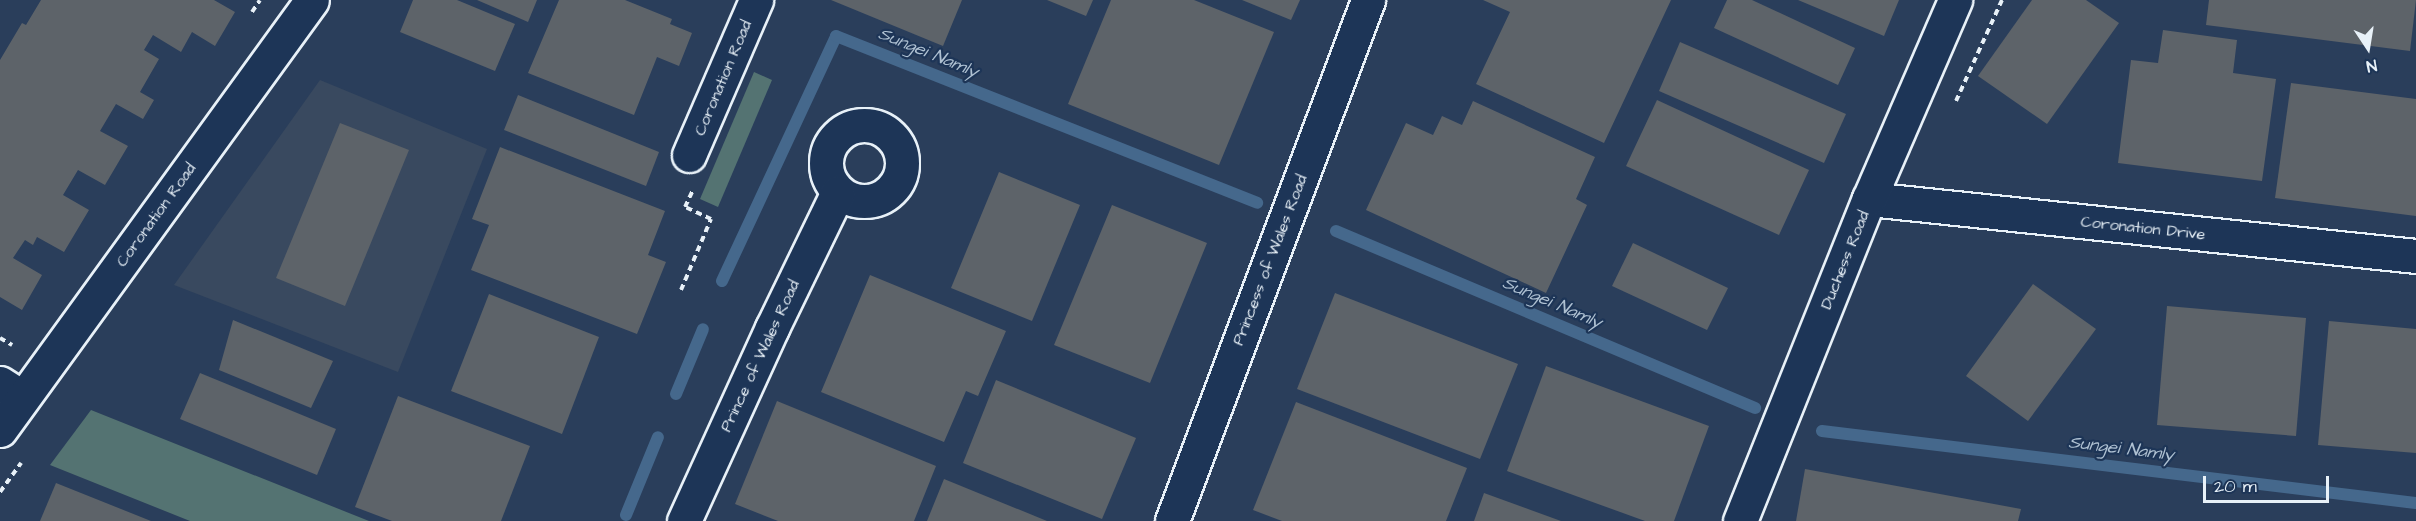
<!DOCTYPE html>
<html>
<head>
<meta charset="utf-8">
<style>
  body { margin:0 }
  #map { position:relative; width:2416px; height:521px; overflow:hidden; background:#2a3e5b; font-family:"Architects Daughter",sans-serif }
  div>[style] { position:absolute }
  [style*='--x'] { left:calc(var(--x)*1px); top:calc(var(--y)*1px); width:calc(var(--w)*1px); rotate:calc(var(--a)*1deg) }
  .built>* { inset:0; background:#39495f }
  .green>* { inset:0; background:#547372 }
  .stream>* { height:12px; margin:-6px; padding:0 6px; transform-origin:6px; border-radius:6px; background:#45688c }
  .building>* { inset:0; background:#5d6369 }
  .path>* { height:4px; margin-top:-2px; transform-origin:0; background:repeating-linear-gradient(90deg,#e8f1f8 0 6px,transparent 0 10.5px) }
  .roads { filter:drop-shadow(2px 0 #e8f1f8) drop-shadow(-2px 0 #e8f1f8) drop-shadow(0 2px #e8f1f8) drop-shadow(0 -2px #e8f1f8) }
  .minor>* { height:33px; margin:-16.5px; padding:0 16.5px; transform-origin:16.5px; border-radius:16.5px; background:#1d3557 }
  .minor>.ring { margin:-16.5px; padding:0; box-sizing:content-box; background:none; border:33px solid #1d3557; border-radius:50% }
  span { translate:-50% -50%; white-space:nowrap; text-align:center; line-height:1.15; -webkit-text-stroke:4.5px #1d3557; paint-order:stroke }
  .street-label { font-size:16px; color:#e8f1f8 }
  .water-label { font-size:18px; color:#afc1d2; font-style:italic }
  .north { position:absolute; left:2338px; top:18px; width:60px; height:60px; -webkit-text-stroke:4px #1d3557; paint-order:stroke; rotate:168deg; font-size:16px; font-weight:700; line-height:24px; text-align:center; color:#e8f1f8 }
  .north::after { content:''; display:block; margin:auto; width:21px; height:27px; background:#e8f1f8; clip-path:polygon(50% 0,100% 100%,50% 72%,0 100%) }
  .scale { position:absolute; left:2203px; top:476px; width:126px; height:27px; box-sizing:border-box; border:3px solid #e8f1f8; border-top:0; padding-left:8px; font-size:18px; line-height:21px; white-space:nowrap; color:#e8f1f8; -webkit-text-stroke:4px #1d3557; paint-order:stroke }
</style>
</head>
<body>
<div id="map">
  <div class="built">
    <div style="clip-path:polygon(320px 80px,487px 149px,398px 372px,174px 285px)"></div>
  </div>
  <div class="green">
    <div style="clip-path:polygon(754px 72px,772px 80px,718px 207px,700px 199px)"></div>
    <div style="clip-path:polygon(91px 410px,369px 521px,190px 521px,50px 465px)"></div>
  </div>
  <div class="stream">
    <div style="--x:1336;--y:231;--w:455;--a:22.9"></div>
    <div style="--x:722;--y:281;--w:270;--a:-65"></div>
    <div style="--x:836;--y:36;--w:453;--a:21.6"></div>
    <div style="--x:676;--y:394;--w:70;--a:-67.4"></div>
    <div style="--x:1822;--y:431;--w:598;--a:6.91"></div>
    <div style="--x:626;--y:515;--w:84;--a:-67.7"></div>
  </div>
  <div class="building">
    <div style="clip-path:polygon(41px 0,214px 0,235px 12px,215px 46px,192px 32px,181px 52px,153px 35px,144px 50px,159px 59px,140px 92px,154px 100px,143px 119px,116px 104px,100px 131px,128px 146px,105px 185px,78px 170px,63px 195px,89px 210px,64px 252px,37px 237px,33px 245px,25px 240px,13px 258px,42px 275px,22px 310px,0 297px,0 60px,22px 23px,26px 25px)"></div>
    <div style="clip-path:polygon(413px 0,457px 0,515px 24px,495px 71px,400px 32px)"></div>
    <div style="clip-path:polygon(477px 0,537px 0,528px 22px)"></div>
    <div style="clip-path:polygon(559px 0,625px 0,672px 19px,670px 24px,692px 33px,679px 66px,657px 57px,634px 115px,528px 73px)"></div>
    <div style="clip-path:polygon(831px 0,962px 0,943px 46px)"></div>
    <div style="clip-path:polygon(1047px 0,1093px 0,1086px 16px)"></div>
    <div style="clip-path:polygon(1111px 0,1194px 0,1274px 32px,1219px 165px,1068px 104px)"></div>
    <div style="clip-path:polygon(1242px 0,1300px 0,1291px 20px)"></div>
    <div style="clip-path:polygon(1483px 0,1671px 0,1604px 143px,1476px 84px,1510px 12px)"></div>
    <div style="clip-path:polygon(1727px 0,1752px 0,1855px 48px,1838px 85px,1714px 28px)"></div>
    <div style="clip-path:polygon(1798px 0,1899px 0,1884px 36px)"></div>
    <div style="clip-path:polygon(2032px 0,2086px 0,2119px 23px,2047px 124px,1978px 76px)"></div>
    <div style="clip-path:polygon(2209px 0,2416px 0,2410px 51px,2206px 25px)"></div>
    <div style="clip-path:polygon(2163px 30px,2237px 40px,2233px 73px,2276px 79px,2262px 181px,2118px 163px,2131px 60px,2158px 63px)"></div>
    <div style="clip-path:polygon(1680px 42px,1846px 114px,1824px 163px,1659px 91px)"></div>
    <div style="clip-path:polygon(2291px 83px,2416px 99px,2416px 216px,2275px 198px)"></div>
    <div style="clip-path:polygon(518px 95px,659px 152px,646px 186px,504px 130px)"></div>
    <div style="clip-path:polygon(1657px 100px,1809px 170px,1779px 235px,1626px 166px)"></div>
    <div style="clip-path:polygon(1473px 101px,1595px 157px,1576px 199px,1587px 205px,1546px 293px,1366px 210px,1406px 123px,1433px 135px,1442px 116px,1462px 125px)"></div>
    <div style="clip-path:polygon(340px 123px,409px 150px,345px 306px,276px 278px)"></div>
    <div style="clip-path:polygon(500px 147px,665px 211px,648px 255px,666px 262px,637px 334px,471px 270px,489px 225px,472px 219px)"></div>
    <div style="clip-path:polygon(999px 172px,1080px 205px,1032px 321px,951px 288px)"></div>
    <div style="clip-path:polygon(1112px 205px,1207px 243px,1150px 383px,1054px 345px)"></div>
    <div style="clip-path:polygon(1633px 243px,1728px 288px,1707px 330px,1612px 286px)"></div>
    <div style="clip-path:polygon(870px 275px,1006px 331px,978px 396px,966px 391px,944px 442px,821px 392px)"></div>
    <div style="clip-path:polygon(2033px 284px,2096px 329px,2028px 421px,1966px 376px)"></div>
    <div style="clip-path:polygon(1335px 293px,1518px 364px,1480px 459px,1297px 389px)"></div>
    <div style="clip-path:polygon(489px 294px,599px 337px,562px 434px,451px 391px)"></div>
    <div style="clip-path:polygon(2167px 306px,2306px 318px,2296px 436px,2157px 425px)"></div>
    <div style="clip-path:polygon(233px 320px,333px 361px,311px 408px,219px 370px)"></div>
    <div style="clip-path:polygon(2329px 321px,2416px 329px,2416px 453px,2318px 445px)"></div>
    <div style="clip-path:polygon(1546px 366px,1709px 426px,1674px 521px,1645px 521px,1507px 471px)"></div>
    <div style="clip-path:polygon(200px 373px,336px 429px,317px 475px,180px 419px)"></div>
    <div style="clip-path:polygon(996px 380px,1136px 438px,1102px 519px,963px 463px)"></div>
    <div style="clip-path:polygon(398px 396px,530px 446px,501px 521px,392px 521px,355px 507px)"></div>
    <div style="clip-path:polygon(777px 401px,936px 466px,914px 521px,778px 521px,735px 504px)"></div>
    <div style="clip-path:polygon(1296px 402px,1467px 468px,1446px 521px,1282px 521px,1253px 510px)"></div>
    <div style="clip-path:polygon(1805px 469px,2021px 509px,2018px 521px,1796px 521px)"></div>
    <div style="clip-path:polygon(944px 479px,1047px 521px,927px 521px)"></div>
    <div style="clip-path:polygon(56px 483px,151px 521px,40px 521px)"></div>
    <div style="clip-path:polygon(1484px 493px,1561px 521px,1474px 521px)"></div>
  </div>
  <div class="path">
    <div style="--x:252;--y:12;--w:14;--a:-56"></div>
    <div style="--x:1956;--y:101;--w:111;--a:-65.5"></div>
    <div style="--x:681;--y:290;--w:77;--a:-67.1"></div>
    <div style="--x:711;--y:219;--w:29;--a:-155"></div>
    <div style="--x:685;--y:207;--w:17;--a:-65"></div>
    <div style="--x:0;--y:338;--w:14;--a:30"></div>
    <div style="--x:0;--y:492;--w:36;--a:-54"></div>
  </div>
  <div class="roads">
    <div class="minor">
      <div class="ring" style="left:826px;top:125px;width:43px;height:43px"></div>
      <div style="--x:689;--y:155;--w:169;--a:-66.6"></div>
      <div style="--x:1869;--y:199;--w:550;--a:5.95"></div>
      <div style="--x:0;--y:383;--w:27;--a:33"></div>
      <div style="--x:0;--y:430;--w:531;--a:-54.04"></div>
      <div style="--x:684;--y:521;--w:212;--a:-65.5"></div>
      <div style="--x:772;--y:328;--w:151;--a:-64.1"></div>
      <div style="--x:1172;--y:521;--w:557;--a:-69.38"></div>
      <div style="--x:1740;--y:521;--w:347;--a:-68.2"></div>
      <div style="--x:1869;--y:199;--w:217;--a:-66.6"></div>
    </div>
  </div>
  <div class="street-label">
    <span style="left:723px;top:78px;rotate:-67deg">Coronation Road</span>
    <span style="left:156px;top:215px;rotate:-54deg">Coronation Road</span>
    <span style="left:2143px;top:228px;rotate:6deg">Coronation Drive</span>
    <span style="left:1270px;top:260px;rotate:-69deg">Princess of Wales Road</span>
    <span style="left:1845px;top:260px;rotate:-68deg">Duchess Road</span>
    <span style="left:760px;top:356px;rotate:-65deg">Prince of Wales Road</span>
  </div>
  <div class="water-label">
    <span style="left:928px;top:53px;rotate:22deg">Sungei Namly</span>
    <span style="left:1552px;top:303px;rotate:23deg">Sungei Namly</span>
    <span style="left:2121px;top:449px;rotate:7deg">Sungei Namly</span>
  </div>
  <div class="north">N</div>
  <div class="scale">20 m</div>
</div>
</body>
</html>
